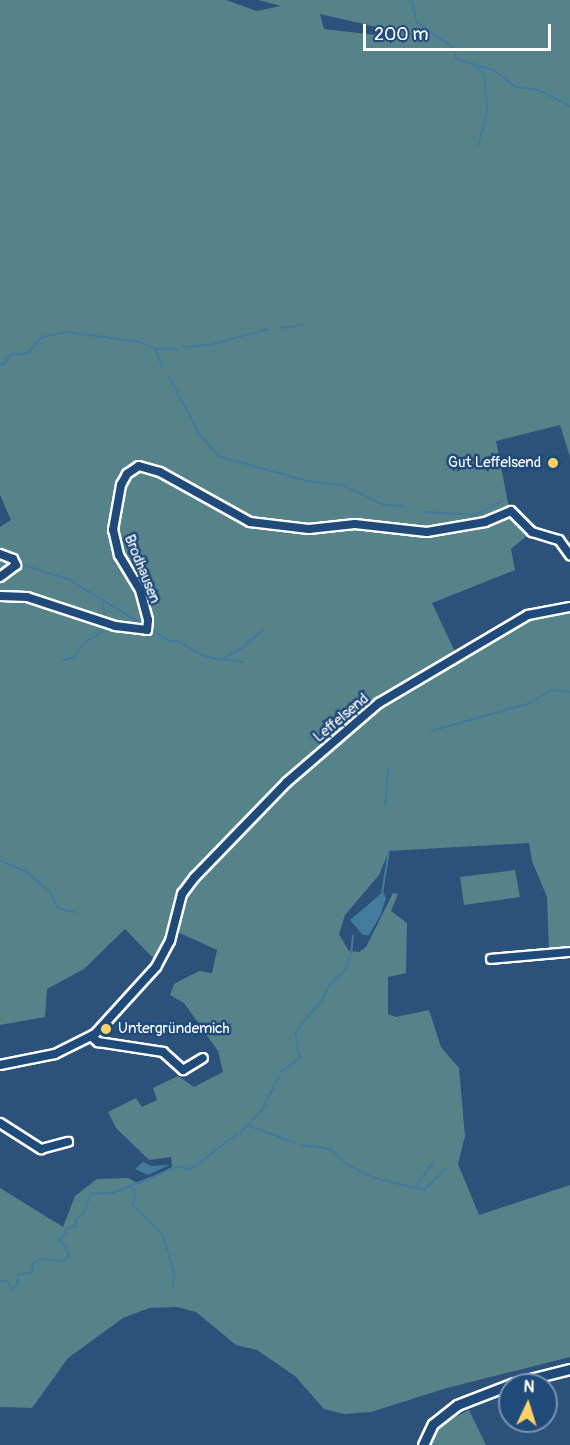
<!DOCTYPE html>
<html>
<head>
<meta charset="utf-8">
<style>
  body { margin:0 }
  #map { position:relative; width:570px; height:1445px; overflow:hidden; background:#2c527b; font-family:Pangolin,sans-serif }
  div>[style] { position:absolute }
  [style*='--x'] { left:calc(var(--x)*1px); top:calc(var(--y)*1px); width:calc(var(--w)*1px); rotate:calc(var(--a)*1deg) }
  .green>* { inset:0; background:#56828a }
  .water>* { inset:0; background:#437b9f }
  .stream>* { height:1.5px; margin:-0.75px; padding:0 0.75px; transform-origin:0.75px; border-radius:0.75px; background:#437b9f }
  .roads { filter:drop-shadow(2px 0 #fff) drop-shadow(-2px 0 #fff) drop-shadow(0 2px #fff) drop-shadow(0 -2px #fff) }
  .minor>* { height:8px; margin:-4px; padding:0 4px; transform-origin:4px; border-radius:4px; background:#1f4a7a }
  .tertiary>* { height:9px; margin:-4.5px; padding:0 4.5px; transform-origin:4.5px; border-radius:4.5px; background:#1f4a7a }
  .dots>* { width:16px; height:16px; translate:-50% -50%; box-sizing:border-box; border:3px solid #1f4a7a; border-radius:50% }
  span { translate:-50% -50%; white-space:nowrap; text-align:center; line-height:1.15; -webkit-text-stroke:5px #1f4a7a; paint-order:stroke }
  .poi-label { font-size:15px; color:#fff }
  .right { translate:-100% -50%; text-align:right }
  .left { translate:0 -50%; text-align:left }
  .street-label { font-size:15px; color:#fff }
  .north { position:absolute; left:498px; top:1373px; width:60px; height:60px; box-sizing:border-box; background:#1f4a7a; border:2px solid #7992af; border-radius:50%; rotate:4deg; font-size:16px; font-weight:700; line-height:24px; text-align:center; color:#fff }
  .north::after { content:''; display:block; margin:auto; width:21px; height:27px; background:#ffd166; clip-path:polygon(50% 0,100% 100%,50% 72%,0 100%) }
  .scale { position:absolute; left:363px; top:24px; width:188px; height:27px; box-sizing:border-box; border:3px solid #fff; border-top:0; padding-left:8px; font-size:18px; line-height:21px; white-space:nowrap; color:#fff; -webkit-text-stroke:4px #1f4a7a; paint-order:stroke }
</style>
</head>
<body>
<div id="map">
  <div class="green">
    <div style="clip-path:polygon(evenodd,0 0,226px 0,257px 11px,281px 6px,258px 0,570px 0,570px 457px,560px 425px,496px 441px,509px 508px,485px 520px,418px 534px,493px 525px,512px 516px,529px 534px,511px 549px,515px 570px,432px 603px,456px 654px,376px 701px,283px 782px,381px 706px,505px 632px,541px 615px,570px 611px,570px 948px,549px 950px,547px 897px,532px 861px,529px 843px,389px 851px,379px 875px,345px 915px,339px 934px,349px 951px,359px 952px,366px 947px,393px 893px,398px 894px,391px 911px,407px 923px,406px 973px,388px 977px,388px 1014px,396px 1017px,429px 1010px,441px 1047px,459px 1068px,465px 1136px,458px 1164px,479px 1215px,570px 1185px,570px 1357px,447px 1388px,371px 1412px,344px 1414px,324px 1409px,295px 1376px,257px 1350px,236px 1345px,196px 1312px,177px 1307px,149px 1308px,123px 1318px,68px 1358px,32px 1408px,0 1407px,0 1188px,63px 1227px,75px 1196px,97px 1179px,128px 1178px,139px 1184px,172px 1167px,171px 1157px,149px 1160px,116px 1128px,108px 1112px,136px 1098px,142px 1107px,157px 1100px,153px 1088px,178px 1076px,194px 1087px,223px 1072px,218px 1051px,184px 1003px,170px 995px,174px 984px,199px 971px,212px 973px,217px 950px,171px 929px,155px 960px,125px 929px,84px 969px,47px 989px,45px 1017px,0 1025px,0 527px,11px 520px,0 495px,0 0,320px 14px,398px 32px,392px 37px,324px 29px,320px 14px,0 0,337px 520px,339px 526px,284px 534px,309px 525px,337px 520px)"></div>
    <div style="clip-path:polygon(515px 870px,520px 897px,464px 905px,460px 877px)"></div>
    <div style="clip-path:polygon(469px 1410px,486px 1445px,429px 1445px,438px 1426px)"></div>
  </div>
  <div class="water">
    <div style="clip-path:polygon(383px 892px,386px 898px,380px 916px,369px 935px,363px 935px,350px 920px)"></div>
    <div style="clip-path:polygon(143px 1162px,151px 1166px,169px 1165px,148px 1175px,135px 1169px)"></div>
  </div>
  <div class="stream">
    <div style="--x:412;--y:0;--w:23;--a:77"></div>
    <div style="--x:417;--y:22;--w:44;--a:34.8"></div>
    <div style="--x:453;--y:47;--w:13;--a:72"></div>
    <div style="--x:457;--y:59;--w:39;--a:17"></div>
    <div style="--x:494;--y:70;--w:28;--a:38"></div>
    <div style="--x:516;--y:87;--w:23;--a:7"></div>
    <div style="--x:539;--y:90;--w:35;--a:27"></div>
    <div style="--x:474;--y:66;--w:12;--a:35"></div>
    <div style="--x:484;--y:73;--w:36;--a:84"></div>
    <div style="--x:488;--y:109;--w:37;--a:104"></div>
    <div style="--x:279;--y:328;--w:25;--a:-7"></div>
    <div style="--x:184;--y:347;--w:25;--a:-5"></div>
    <div style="--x:209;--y:345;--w:62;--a:-14.9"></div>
    <div style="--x:156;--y:349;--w:22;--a:0"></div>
    <div style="--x:0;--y:364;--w:4;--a:14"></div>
    <div style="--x:4;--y:365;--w:12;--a:-59"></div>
    <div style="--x:10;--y:355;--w:18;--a:-6"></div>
    <div style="--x:28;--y:353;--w:21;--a:-49"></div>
    <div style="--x:42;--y:337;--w:25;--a:-11"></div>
    <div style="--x:67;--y:332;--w:74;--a:7.8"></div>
    <div style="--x:140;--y:342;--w:17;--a:24"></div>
    <div style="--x:156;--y:349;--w:20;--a:70"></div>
    <div style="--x:169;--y:376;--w:64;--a:62.2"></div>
    <div style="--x:199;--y:433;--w:30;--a:49"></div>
    <div style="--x:219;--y:456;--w:92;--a:15.7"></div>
    <div style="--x:308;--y:481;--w:35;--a:7"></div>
    <div style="--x:343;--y:485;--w:46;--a:26"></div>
    <div style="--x:384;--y:505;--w:20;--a:3"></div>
    <div style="--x:425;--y:512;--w:50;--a:3.4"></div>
    <div style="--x:475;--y:515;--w:30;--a:-27"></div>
    <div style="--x:0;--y:550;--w:16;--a:11"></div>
    <div style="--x:16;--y:553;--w:14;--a:56"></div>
    <div style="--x:24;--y:565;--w:46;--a:17.7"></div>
    <div style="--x:68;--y:579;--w:87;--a:31"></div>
    <div style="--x:104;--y:604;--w:14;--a:86"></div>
    <div style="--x:154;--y:631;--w:19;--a:32"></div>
    <div style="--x:170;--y:641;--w:8;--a:0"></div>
    <div style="--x:178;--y:641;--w:30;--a:30"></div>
    <div style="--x:204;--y:656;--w:16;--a:14"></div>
    <div style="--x:220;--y:660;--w:24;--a:-28"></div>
    <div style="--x:241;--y:649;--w:29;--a:-41"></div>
    <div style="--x:224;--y:659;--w:19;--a:9"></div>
    <div style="--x:62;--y:661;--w:13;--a:-18"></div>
    <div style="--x:74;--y:657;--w:17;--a:-54"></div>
    <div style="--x:84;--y:643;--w:21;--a:-31"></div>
    <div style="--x:102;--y:632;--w:6;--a:-72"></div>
    <div style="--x:431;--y:731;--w:101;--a:-15.6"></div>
    <div style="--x:528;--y:704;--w:28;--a:-30"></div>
    <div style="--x:552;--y:690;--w:18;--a:6"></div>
    <div style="--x:385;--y:806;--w:37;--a:-85"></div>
    <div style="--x:0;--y:860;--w:30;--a:24"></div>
    <div style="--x:27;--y:872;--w:30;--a:40"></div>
    <div style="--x:50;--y:891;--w:19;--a:65"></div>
    <div style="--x:58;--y:908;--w:18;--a:13"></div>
    <div style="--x:382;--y:894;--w:44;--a:-80.8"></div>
    <div style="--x:351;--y:954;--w:18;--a:-84"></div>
    <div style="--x:281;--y:1072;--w:24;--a:-36"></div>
    <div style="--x:300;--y:1058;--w:25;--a:-101"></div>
    <div style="--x:295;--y:1033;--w:46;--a:-51.1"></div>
    <div style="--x:324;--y:997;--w:13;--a:-67"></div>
    <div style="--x:329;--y:985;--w:20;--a:-41"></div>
    <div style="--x:344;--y:972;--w:15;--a:-67"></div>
    <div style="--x:250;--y:1126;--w:49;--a:20.3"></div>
    <div style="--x:241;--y:1132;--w:30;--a:-46"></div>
    <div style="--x:262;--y:1110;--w:37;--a:-63"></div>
    <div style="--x:303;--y:1145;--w:28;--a:8"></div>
    <div style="--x:331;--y:1149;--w:23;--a:43"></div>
    <div style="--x:348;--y:1165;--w:30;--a:26"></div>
    <div style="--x:375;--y:1178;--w:41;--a:14"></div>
    <div style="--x:415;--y:1188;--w:10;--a:6"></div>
    <div style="--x:425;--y:1189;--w:29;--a:-44"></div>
    <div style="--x:416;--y:1186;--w:29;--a:-54"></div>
    <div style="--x:131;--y:1187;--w:9;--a:54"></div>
    <div style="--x:136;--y:1194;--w:11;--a:105"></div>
    <div style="--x:133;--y:1205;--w:42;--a:45"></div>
    <div style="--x:163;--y:1235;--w:41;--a:72.9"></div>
    <div style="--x:175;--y:1274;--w:14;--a:98"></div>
    <div style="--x:0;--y:1282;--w:7;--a:-16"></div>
    <div style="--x:7;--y:1280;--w:10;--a:61"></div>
    <div style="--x:12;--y:1289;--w:6;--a:-39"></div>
    <div style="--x:17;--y:1285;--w:10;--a:-84"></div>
    <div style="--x:18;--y:1275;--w:15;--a:-11"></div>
    <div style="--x:33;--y:1272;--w:7;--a:-98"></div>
    <div style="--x:32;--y:1265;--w:10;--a:-37"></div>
    <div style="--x:40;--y:1259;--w:25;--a:5"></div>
    <div style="--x:65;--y:1261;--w:8;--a:-60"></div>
    <div style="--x:69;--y:1254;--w:17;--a:-123"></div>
    <div style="--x:60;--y:1240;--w:14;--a:-56"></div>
    <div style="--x:68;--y:1228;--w:8;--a:-14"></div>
    <div style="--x:76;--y:1226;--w:7;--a:-90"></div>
    <div style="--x:76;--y:1219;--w:9;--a:-36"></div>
    <div style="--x:83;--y:1214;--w:22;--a:-68"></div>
    <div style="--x:91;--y:1194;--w:22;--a:-3"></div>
    <div style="--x:113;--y:1193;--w:72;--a:-21.9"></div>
    <div style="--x:180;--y:1166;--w:11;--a:22"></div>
    <div style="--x:190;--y:1170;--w:59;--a:-37.5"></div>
  </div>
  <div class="roads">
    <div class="minor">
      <div style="--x:0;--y:554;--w:14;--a:21"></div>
      <div style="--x:13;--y:559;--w:7;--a:63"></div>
      <div style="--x:16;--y:565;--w:20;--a:143"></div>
      <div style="--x:0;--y:596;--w:27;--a:2"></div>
      <div style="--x:27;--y:597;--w:93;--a:18.2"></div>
      <div style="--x:115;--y:626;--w:32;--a:7"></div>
      <div style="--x:147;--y:630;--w:10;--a:-84"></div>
      <div style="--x:148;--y:620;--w:31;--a:-105"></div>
      <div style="--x:140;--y:590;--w:41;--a:-121"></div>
      <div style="--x:119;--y:555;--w:26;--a:-103"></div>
      <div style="--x:113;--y:530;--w:46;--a:-79.9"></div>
      <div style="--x:121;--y:485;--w:13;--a:-61"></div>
      <div style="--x:127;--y:474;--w:14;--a:-34"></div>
      <div style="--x:139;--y:466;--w:22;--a:16"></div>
      <div style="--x:160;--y:472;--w:103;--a:29.1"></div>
      <div style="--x:250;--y:522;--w:59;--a:6.8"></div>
      <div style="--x:309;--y:529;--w:46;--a:-6.2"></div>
      <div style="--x:355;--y:524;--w:72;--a:6.3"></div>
      <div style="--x:427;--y:532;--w:59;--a:-9.8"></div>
      <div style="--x:485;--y:522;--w:28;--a:-23"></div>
      <div style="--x:511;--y:511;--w:30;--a:45"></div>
      <div style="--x:532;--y:532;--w:28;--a:17"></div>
      <div style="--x:559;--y:540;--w:19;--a:54"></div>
      <div style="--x:491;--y:959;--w:79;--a:-5.1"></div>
      <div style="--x:92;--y:1037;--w:8;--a:40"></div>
      <div style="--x:98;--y:1042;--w:66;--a:8.7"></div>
      <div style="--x:163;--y:1052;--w:27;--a:42"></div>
      <div style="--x:183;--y:1070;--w:23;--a:-31"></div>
      <div style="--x:0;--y:1065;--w:56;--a:-11.3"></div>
      <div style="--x:55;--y:1054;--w:45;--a:-26.6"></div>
      <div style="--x:95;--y:1034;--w:91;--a:-47.7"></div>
      <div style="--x:156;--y:967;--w:30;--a:-62"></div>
      <div style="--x:170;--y:941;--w:49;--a:-75.7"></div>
      <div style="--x:182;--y:894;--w:21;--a:-53"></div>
      <div style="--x:195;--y:877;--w:132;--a:-45.9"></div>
      <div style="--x:287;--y:782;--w:121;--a:-40.7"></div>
      <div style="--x:379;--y:703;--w:173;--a:-30.6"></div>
      <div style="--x:528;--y:615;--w:43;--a:-10.8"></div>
      <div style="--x:0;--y:1123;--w:49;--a:32.4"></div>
      <div style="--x:41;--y:1149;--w:28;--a:-15"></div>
    </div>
    <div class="tertiary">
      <div style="--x:423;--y:1445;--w:23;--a:-65"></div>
      <div style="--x:433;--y:1424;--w:31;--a:-38"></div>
      <div style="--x:457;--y:1405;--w:61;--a:-21.1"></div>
      <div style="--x:514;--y:1383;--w:58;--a:-14"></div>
    </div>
  </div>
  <div class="dots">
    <div style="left:553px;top:463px;background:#ffd166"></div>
    <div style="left:106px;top:1029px;background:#ffd166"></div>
  </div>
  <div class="poi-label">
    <span class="right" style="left:541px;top:463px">Gut Leffelsend</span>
    <span class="left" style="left:118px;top:1029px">Untergründemich</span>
  </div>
  <div class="street-label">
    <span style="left:142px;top:569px;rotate:68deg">Brodhausen</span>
    <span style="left:341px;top:718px;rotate:-40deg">Leffelsend</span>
  </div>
  <div class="north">N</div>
  <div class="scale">200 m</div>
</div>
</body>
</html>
